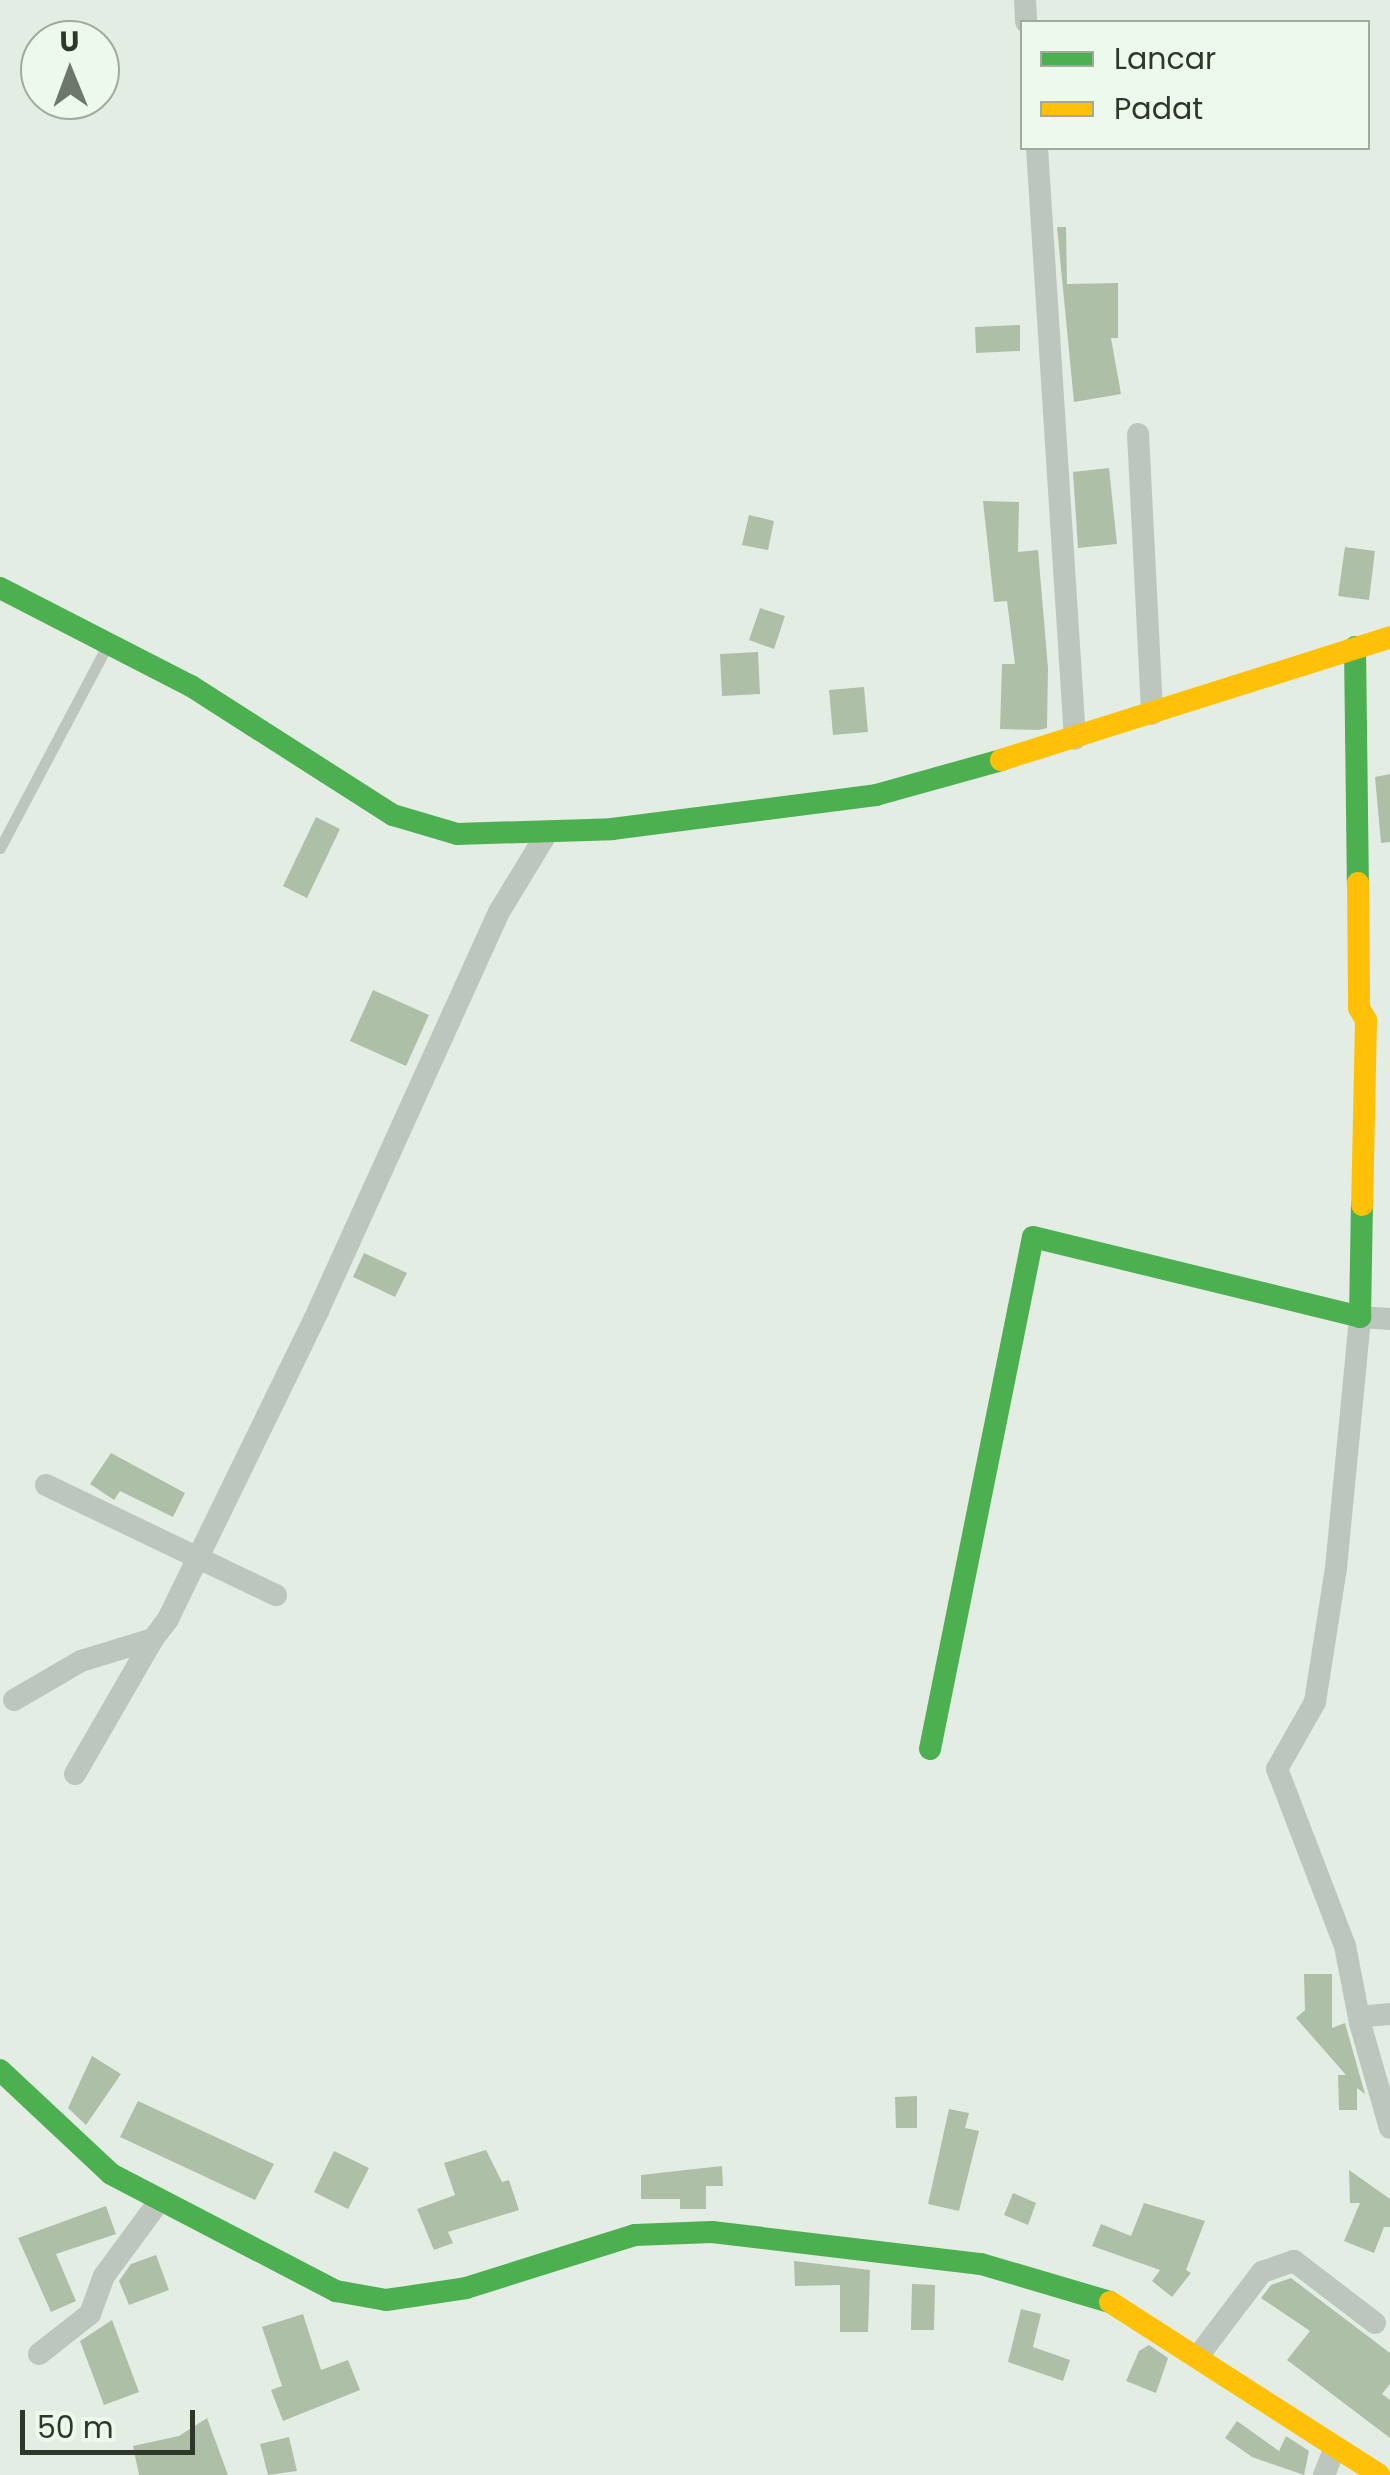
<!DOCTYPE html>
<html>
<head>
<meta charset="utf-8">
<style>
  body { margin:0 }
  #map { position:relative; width:1390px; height:2475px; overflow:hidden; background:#e4ede4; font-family:Poppins,sans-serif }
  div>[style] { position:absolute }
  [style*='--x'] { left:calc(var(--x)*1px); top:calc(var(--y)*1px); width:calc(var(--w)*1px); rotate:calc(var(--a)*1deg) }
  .building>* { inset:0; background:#aebfa7 }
  .lane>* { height:11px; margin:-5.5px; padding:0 5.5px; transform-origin:5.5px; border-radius:5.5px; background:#bdc6bc }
  .street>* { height:22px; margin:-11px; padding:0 11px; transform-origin:11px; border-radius:11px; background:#bdc6bc }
  .fast>* { height:22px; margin:-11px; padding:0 11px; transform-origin:11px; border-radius:11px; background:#4caf50 }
  .slow>* { height:22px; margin:-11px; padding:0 11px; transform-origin:11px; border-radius:11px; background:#ffc107 }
  span { translate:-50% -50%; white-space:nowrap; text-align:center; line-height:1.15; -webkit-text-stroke:8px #ecf9ec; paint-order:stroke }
  .legend { position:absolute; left:1020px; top:20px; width:350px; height:130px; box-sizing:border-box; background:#ecf9ec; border:2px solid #a0ab9e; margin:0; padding:12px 18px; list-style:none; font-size:30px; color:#2e372a }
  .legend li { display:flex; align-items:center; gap:20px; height:50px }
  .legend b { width:50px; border:2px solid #a0ab9e }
  .north { position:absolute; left:20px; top:20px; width:100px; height:100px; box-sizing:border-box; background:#ecf9ec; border:2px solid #a0ab9e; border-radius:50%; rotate:359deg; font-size:28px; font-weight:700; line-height:40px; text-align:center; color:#2e372a }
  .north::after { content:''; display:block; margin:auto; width:35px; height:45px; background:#6e776b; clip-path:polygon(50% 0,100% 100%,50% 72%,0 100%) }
  .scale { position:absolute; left:20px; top:2410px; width:175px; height:45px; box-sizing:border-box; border:5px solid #2e372a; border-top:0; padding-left:12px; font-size:30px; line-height:35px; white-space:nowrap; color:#2e372a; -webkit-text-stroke:8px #ecf9ec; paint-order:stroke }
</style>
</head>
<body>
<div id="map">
  <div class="building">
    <div style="clip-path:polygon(1057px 227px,1066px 227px,1067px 284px,1118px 283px,1118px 338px,1111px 338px,1121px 394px,1074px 402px)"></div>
    <div style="clip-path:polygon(1020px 325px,1020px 351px,976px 353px,975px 327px)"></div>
    <div style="clip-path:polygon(1109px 468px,1117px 544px,1078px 548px,1073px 472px)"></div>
    <div style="clip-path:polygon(983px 501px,1019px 502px,1018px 552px,1038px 550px,1048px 668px,1047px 728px,1039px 730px,1000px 729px,1002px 664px,1015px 664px,1007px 601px,994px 602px)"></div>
    <div style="clip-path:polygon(749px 515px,774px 521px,768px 550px,742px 545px)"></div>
    <div style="clip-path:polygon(1345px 547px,1375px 551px,1369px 600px,1338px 596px)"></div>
    <div style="clip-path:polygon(760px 608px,785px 616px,774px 649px,749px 640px)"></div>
    <div style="clip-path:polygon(758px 652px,760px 694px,722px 696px,720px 654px)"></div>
    <div style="clip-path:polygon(864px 687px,868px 732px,833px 735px,829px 690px)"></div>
    <div style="clip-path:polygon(1390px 774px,1390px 842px,1381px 843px,1375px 777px)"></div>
    <div style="clip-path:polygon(316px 817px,340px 829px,307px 898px,283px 886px)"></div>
    <div style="clip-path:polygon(373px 990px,429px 1015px,406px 1066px,350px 1041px)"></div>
    <div style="clip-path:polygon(364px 1253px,407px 1273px,395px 1297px,353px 1277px)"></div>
    <div style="clip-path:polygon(111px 1453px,185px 1493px,173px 1517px,120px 1491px,114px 1500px,90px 1484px)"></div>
    <div style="clip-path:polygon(1304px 1974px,1332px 1974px,1332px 2028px,1345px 2023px,1365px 2094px,1357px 2088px,1357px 2110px,1339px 2110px,1338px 2075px,1346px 2075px,1296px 2018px,1305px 2010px)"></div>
    <div style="clip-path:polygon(92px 2056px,121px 2074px,86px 2125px,68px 2108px)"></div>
    <div style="clip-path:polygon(917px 2096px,917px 2128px,896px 2128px,895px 2097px)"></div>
    <div style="clip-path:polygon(138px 2101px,274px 2164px,255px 2200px,120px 2137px)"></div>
    <div style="clip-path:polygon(949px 2109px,969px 2113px,965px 2128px,979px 2131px,959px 2211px,928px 2204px)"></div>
    <div style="clip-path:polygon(486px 2150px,502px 2182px,509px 2180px,519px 2210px,448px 2232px,453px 2243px,434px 2250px,417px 2209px,455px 2195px,444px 2163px)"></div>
    <div style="clip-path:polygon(334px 2151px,369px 2168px,348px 2209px,314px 2192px)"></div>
    <div style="clip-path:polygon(722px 2166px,723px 2186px,706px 2186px,706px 2209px,680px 2209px,680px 2199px,641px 2199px,641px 2175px)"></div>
    <div style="clip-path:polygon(1349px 2170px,1390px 2199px,1390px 2227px,1384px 2227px,1374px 2253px,1344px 2241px,1360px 2203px,1350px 2203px)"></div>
    <div style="clip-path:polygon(1013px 2193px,1036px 2203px,1028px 2225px,1004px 2215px)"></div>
    <div style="clip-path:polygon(1144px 2203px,1205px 2221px,1186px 2270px,1191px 2273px,1172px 2297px,1152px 2281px,1160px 2270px,1092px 2246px,1101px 2224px,1131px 2236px)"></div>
    <div style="clip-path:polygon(106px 2206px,116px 2234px,56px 2254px,76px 2301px,51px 2312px,18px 2238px)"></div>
    <div style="clip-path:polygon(156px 2255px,169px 2290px,129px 2305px,119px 2281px,131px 2264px)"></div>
    <div style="clip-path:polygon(794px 2261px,870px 2270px,868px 2332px,840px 2332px,840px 2285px,795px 2286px)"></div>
    <div style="clip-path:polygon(1291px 2278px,1390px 2353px,1390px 2384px,1382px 2394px,1390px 2400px,1390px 2438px,1287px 2360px,1310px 2331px,1261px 2298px,1271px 2285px)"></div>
    <div style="clip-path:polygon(912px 2284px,935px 2285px,934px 2330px,911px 2330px)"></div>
    <div style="clip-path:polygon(1021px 2309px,1041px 2314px,1033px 2347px,1070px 2360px,1063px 2381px,1008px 2362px)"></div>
    <div style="clip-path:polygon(303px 2314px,321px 2370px,348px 2360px,360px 2390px,283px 2421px,271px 2390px,282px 2386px,262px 2327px)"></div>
    <div style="clip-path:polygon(112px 2320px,139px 2392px,104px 2405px,80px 2341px)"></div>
    <div style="clip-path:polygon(1149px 2345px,1168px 2358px,1156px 2393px,1126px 2381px,1139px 2351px)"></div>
    <div style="clip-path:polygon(207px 2418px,228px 2475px,139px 2475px,133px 2446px,179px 2436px)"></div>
    <div style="clip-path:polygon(1237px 2421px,1279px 2451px,1286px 2436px,1309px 2451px,1304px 2475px,1252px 2457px,1225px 2438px)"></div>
    <div style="clip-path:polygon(289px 2437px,297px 2471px,268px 2475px,260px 2444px)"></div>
  </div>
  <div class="lane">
    <div style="--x:0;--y:848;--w:231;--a:-62.1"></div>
  </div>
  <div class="street">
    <div style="--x:1025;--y:0;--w:22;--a:87"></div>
    <div style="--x:1037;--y:148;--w:592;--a:86.32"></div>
    <div style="--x:1138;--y:434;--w:280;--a:87.1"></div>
    <div style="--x:46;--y:1485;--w:255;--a:25.6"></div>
    <div style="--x:14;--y:1700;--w:78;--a:-30.2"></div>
    <div style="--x:81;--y:1661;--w:75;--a:-17"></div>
    <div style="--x:153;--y:1639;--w:25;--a:-53"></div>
    <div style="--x:168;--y:1619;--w:343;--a:-64"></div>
    <div style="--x:318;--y:1311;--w:438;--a:-65.6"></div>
    <div style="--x:499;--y:912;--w:92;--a:-58.7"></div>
    <div style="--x:75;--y:1774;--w:156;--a:-60"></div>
    <div style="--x:1390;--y:2014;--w:24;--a:175"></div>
    <div style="--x:1366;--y:2016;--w:9;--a:131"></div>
    <div style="--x:1360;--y:2023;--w:109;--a:74.1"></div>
    <div style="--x:1360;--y:2023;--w:78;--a:-101"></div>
    <div style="--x:1345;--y:1946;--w:190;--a:-111"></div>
    <div style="--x:1277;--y:1769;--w:77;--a:-60.4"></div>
    <div style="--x:1315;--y:1702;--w:136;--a:-81.1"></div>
    <div style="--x:1336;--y:1568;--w:252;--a:-84.5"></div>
    <div style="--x:1360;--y:1317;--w:30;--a:4"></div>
    <div style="--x:1202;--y:2351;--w:99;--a:-52.8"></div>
    <div style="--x:1262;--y:2272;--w:34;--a:-19"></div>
    <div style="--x:1294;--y:2261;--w:102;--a:37.4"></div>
    <div style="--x:39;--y:2354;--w:65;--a:-38.1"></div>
    <div style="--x:90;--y:2314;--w:40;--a:-69.8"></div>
    <div style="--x:104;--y:2276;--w:89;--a:-53.6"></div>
    <div style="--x:1324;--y:2475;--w:27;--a:-68"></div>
  </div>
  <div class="fast">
    <div style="--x:0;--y:588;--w:215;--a:27.2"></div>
    <div style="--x:191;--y:686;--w:240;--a:32.6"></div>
    <div style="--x:393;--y:815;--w:67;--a:16.5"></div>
    <div style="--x:457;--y:834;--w:155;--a:-1.8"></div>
    <div style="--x:612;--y:829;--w:266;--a:-7.3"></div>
    <div style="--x:876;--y:795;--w:130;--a:-15.6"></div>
    <div style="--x:1355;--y:647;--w:236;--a:89.3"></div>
    <div style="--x:930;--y:1749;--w:522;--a:-78.63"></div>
    <div style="--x:1033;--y:1237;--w:337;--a:13.7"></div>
    <div style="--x:1360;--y:1317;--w:112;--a:-89"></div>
    <div style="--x:0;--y:2070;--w:152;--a:43.1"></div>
    <div style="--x:111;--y:2174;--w:254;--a:27.5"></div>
    <div style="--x:336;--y:2291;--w:51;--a:10.2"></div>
    <div style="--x:386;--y:2300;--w:81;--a:-8.5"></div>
    <div style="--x:466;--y:2288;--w:177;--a:-17.4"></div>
    <div style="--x:635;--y:2235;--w:77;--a:-2.2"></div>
    <div style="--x:712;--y:2232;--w:271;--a:6.8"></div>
    <div style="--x:981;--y:2264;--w:134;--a:16.4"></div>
  </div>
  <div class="slow">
    <div style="--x:1001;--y:760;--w:408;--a:-17.5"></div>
    <div style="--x:1358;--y:883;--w:125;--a:89.5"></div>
    <div style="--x:1359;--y:1008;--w:14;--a:60"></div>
    <div style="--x:1366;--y:1020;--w:185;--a:91.2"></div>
    <div style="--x:1110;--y:2302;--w:320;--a:32.7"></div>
  </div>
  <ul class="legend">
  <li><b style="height:12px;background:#4caf50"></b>Lancar</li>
  <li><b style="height:12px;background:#ffc107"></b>Padat</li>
  </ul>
  <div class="north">U</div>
  <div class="scale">50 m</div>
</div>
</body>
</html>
